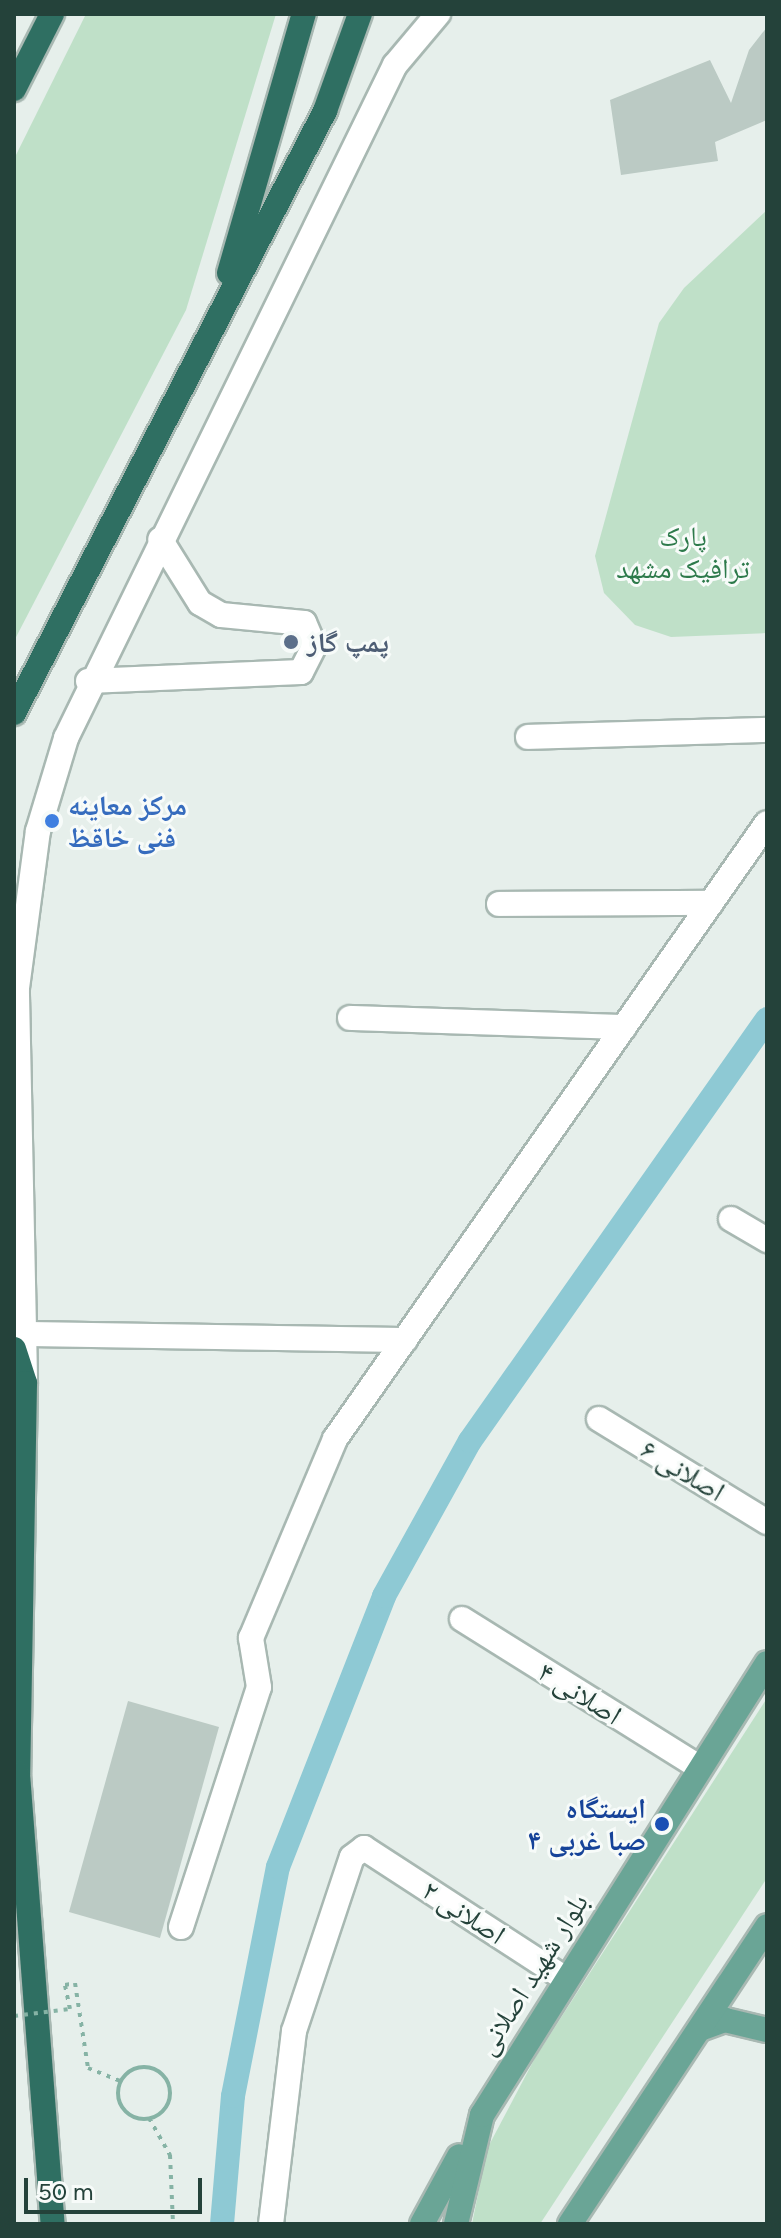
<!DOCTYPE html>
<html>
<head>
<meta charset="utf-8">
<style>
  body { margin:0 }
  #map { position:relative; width:781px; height:2238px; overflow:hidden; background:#e6efeb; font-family:Figtree,"Noto Naskh Arabic",sans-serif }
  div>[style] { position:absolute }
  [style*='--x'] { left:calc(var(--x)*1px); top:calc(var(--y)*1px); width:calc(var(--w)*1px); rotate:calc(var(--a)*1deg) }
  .green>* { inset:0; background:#bfe0c8 }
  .canal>* { height:24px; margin:-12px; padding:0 12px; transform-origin:12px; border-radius:12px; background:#8ec9d4 }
  .building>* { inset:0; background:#bbcac4 }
  .path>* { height:4px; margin-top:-2px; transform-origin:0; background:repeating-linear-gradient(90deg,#86b3a5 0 4px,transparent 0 10px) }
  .path>.ring { margin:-2px; padding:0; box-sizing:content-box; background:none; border:4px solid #86b3a5; border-radius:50% }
  .roads { filter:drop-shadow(2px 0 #a8b8b2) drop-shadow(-2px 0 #a8b8b2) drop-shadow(0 2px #a8b8b2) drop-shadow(0 -2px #a8b8b2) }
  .minor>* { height:24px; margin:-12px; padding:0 12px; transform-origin:12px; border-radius:12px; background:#fff }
  .major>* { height:24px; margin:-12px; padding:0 12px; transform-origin:12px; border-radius:12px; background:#6aa596 }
  .highway>* { height:24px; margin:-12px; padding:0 12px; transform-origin:12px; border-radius:12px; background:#2f6f62 }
  .path-bridge>* { height:4px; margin-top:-2px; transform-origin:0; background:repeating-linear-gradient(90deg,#86b3a5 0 4px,transparent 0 10px) }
  .dots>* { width:22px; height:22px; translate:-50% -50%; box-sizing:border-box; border:4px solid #f7fbf9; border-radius:50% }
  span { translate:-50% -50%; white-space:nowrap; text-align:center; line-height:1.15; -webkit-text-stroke:6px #f7fbf9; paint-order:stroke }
  .park-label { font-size:28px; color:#2d7a4b }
  .service-label { font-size:28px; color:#4e5e75; font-weight:700 }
  .left { translate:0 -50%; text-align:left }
  .shop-label { font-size:28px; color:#366cbe; font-weight:700 }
  .street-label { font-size:28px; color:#24423a }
  .transit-label { font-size:28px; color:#164399; font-weight:700 }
  .right { translate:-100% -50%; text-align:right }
  .frame { position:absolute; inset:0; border:16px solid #24423a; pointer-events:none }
  .scale { position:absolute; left:24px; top:2178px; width:178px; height:36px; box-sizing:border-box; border:4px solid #24423a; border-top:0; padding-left:10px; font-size:24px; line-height:28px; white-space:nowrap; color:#24423a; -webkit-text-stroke:6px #f7fbf9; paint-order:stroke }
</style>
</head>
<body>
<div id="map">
  <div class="green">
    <div style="clip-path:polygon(86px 14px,276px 14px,186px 310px,14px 641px,14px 159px)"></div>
    <div style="clip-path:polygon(767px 210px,767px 633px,671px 637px,635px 625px,604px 593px,595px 556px,659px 323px,684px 288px)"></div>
    <div style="clip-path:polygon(767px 1698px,767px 1878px,540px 2224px,472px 2224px,487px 2149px,535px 2058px)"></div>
  </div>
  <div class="canal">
    <div style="--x:222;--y:2224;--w:128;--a:-85.1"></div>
    <div style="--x:233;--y:2096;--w:233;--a:-78.9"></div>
    <div style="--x:278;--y:1867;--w:291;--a:-68.6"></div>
    <div style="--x:384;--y:1596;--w:177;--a:-61"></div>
    <div style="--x:470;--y:1441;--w:516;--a:-54.86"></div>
  </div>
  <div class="building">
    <div style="clip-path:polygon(767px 27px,767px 120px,715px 142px,718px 161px,621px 175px,610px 100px,710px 60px,731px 103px,749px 50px)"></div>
    <div style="clip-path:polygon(128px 1701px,219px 1727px,160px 1938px,69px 1912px)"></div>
  </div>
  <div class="path">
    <div style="--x:70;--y:2009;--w:25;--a:-102"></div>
    <div style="--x:65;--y:1985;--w:10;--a:-11"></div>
    <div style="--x:75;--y:1983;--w:86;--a:81.3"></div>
    <div style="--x:88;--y:2068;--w:35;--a:22"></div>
    <div class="ring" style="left:118px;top:2067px;width:48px;height:48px"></div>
    <div style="--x:149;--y:2118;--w:43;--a:60.4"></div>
    <div style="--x:170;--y:2155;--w:69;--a:87.5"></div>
  </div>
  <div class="roads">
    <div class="minor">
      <div style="--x:88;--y:681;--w:213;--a:-2.4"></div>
      <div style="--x:301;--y:672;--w:29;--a:-63"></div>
      <div style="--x:314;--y:646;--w:25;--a:-113"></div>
      <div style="--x:304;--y:623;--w:83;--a:-174.5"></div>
      <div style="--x:221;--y:615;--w:24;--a:-150"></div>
      <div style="--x:200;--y:603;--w:75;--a:-122"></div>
      <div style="--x:528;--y:737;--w:239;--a:-1.7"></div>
      <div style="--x:499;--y:904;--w:212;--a:-0.3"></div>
      <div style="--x:350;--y:1018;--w:274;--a:1.9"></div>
      <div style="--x:731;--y:1219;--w:42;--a:30.3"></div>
      <div style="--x:26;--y:1334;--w:379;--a:0.9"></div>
      <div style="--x:25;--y:1377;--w:389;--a:-91.2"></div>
      <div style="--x:17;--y:988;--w:158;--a:-82.4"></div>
      <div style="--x:38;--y:831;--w:97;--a:-73.2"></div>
      <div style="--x:66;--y:738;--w:749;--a:-63.95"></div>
      <div style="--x:395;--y:65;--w:67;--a:-49.9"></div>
      <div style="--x:599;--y:1419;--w:197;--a:31.5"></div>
      <div style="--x:462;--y:1619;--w:279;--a:32"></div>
      <div style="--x:181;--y:1927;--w:252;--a:-72"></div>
      <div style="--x:259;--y:1687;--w:50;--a:-99.3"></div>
      <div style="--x:251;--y:1638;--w:216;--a:-67.1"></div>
      <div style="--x:335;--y:1439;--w:752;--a:-54.96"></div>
      <div style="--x:271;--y:2224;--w:194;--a:-83.2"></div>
      <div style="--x:294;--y:2031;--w:183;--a:-71.6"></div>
      <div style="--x:352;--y:1857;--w:15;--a:-37"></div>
      <div style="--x:364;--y:1848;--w:237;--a:33"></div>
    </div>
    <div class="major">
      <div style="--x:700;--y:2029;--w:27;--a:-20"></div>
      <div style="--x:725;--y:2020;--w:43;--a:13.4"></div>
      <div style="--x:422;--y:2224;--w:77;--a:-61.4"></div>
      <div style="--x:456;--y:2224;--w:112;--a:-76.6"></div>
      <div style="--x:482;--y:2115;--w:534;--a:-57.77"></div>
      <div style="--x:570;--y:2224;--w:357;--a:-56.5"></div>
    </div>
    <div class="highway">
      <div style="--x:14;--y:89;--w:84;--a:-63.1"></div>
      <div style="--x:229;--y:273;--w:270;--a:-73.9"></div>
      <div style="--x:14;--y:713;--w:678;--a:-62.68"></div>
      <div style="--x:325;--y:111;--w:103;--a:-70.2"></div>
      <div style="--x:14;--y:1349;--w:36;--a:72"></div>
      <div style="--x:25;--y:1383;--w:391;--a:91"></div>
      <div style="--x:18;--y:1774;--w:451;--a:85.6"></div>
    </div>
  </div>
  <div class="path-bridge">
    <div style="--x:14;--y:2016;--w:56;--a:-7.1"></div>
  </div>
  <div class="dots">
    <div style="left:291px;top:642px;background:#5c6f8a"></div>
    <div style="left:52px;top:821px;background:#3f7fe0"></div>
    <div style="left:662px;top:1824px;background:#1a4fb4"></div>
  </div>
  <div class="park-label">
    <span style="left:683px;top:552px">پارک<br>ترافیک مشهد</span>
  </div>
  <div class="service-label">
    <span class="left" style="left:307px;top:642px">پمپ گاز</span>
  </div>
  <div class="shop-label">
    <span class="left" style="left:68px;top:821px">مرکز معاینه<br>فنی خاقظ</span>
  </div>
  <div class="street-label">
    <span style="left:683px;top:1470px;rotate:31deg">اصلانی ۶</span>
    <span style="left:580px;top:1693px;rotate:32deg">اصلانی ۴</span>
    <span style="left:464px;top:1912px;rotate:33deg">اصلانی ۲</span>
    <span style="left:532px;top:1974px;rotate:-58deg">بلوار شهید اصلانی</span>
  </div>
  <div class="transit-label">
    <span class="right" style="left:646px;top:1824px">ایستگاه<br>صبا غربی ۴</span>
  </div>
  <div class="frame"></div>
  <div class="scale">50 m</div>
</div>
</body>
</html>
